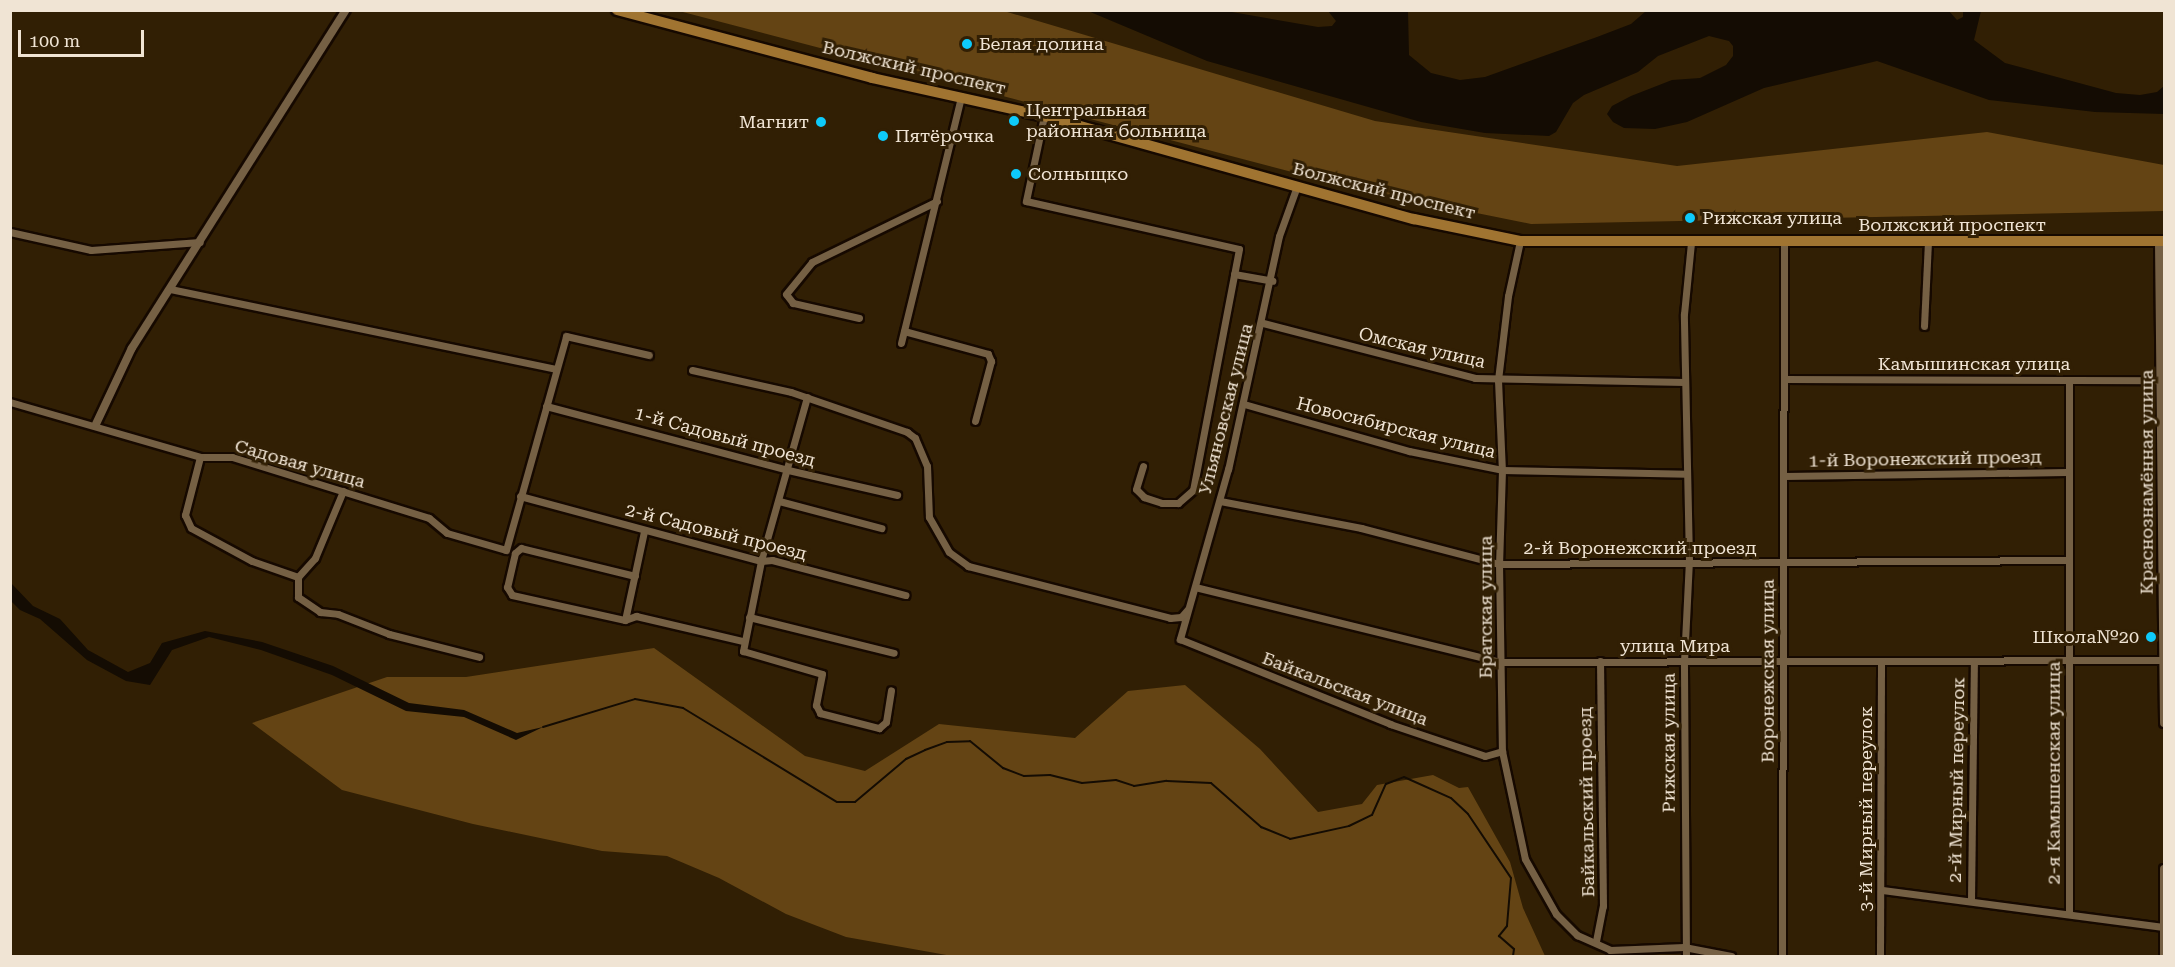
<!DOCTYPE html>
<html>
<head>
<meta charset="utf-8">
<style>
  body { margin:0 }
  #map { position:relative; width:2175px; height:967px; overflow:hidden; background:#311f04; font-family:"Roboto Serif",serif }
  div>[style] { position:absolute }
  [style*='--x'] { left:calc(var(--x)*1px); top:calc(var(--y)*1px); width:calc(var(--w)*1px); rotate:calc(var(--a)*1deg) }
  .green>* { inset:0; background:#644414 }
  .water>* { inset:0; background:#140c03 }
  .stream>* { height:2px; margin:-1px; padding:0 1px; transform-origin:1px; border-radius:1px; background:#140c03 }
  .roads { filter:drop-shadow(2px 0 #160900) drop-shadow(-2px 0 #160900) drop-shadow(0 2px #160900) drop-shadow(0 -2px #160900) }
  .minor>* { height:7px; margin:-3.5px; padding:0 3.5px; transform-origin:3.5px; border-radius:3.5px; background:#756044 }
  .tertiary>* { height:8px; margin:-4px; padding:0 4px; transform-origin:4px; border-radius:4px; background:#756044 }
  .primary>* { height:10px; margin:-5px; padding:0 5px; transform-origin:5px; border-radius:5px; background:#a07431 }
  .dots>* { width:16px; height:16px; translate:-50% -50%; box-sizing:border-box; border:3px solid #311f04; border-radius:50% }
  span { translate:-50% -50%; white-space:nowrap; text-align:center; line-height:1.15; -webkit-text-stroke:6px #311f04; paint-order:stroke }
  .poi-label { font-size:18px; color:#f0e4d4 }
  .left { translate:0 -50%; text-align:left }
  .right { translate:-100% -50%; text-align:right }
  .street-label { font-size:18px; color:#f0e4d4 }
  .frame { position:absolute; inset:0; border:12px solid #f0e4d4; pointer-events:none }
  .scale { position:absolute; left:18px; top:30px; width:126px; height:27px; box-sizing:border-box; border:3px solid #f0e4d4; border-top:0; padding-left:8px; font-size:18px; line-height:21px; white-space:nowrap; color:#f0e4d4; -webkit-text-stroke:4px #311f04; paint-order:stroke }
</style>
</head>
<body>
<div id="map">
  <div class="green">
    <div style="clip-path:polygon(679px 11px,1004px 11px,1375px 121px,1677px 166px,1987px 132px,2164px 165px,2164px 211px,1531px 224px,1353px 188px)"></div>
    <div style="clip-path:polygon(654px 648px,805px 756px,865px 771px,939px 724px,1075px 738px,1128px 691px,1185px 685px,1260px 749px,1318px 812px,1362px 804px,1377px 785px,1433px 775px,1459px 788px,1468px 787px,1510px 862px,1523px 908px,1545px 956px,952px 956px,846px 937px,786px 914px,719px 878px,667px 856px,602px 851px,473px 824px,342px 790px,252px 723px,387px 677px,466px 677px)"></div>
  </div>
  <div class="water">
    <div style="clip-path:polygon(1948px 10px,1957px 20px,1963px 17px,1963px 11px,1981px 11px,1974px 40px,2005px 63px,2116px 93px,2140px 95px,2157px 92px,2164px 86px,2164px 114px,2095px 112px,1989px 100px,1877px 61px,1764px 88px,1687px 122px,1655px 129px,1624px 128px,1613px 122px,1607px 114px,1612px 106px,1631px 96px,1672px 80px,1700px 78px,1726px 65px,1733px 56px,1733px 46px,1729px 41px,1709px 36px,1658px 56px,1638px 72px,1584px 95px,1573px 103px,1556px 132px,1549px 136px,1485px 133px,1421px 122px,1207px 61px,1088px 11px,1226px 11px,1318px 27px,1332px 26px,1336px 21px,1328px 11px,1408px 11px,1409px 55px,1431px 73px,1460px 80px,1485px 77px,1597px 37px,1631px 24px,1646px 11px)"></div>
    <div style="clip-path:polygon(11px 583px,33px 606px,60px 619px,88px 650px,128px 672px,150px 663px,162px 643px,205px 631px,262px 642px,333px 666px,409px 703px,464px 710px,517px 733px,543px 727px,516px 740px,464px 717px,406px 711px,332px 675px,261px 650px,209px 637px,172px 650px,150px 685px,126px 681px,87px 660px,40px 619px,20px 610px,11px 601px)"></div>
  </div>
  <div class="stream">
    <div style="--x:543;--y:727;--w:96;--a:-16.9"></div>
    <div style="--x:635;--y:699;--w:49;--a:10.6"></div>
    <div style="--x:683;--y:708;--w:180;--a:31.4"></div>
    <div style="--x:837;--y:802;--w:18;--a:0"></div>
    <div style="--x:855;--y:802;--w:67;--a:-40.1"></div>
    <div style="--x:906;--y:759;--w:21;--a:-25"></div>
    <div style="--x:925;--y:750;--w:23;--a:-20"></div>
    <div style="--x:947;--y:742;--w:23;--a:-2"></div>
    <div style="--x:970;--y:741;--w:43;--a:39.3"></div>
    <div style="--x:1003;--y:768;--w:22;--a:21"></div>
    <div style="--x:1024;--y:776;--w:26;--a:-2"></div>
    <div style="--x:1050;--y:775;--w:33;--a:14"></div>
    <div style="--x:1082;--y:783;--w:34;--a:-5"></div>
    <div style="--x:1116;--y:780;--w:19;--a:18"></div>
    <div style="--x:1134;--y:786;--w:33;--a:-9"></div>
    <div style="--x:1167;--y:781;--w:44;--a:2.6"></div>
    <div style="--x:1211;--y:783;--w:67;--a:41.3"></div>
    <div style="--x:1261;--y:827;--w:31;--a:22"></div>
    <div style="--x:1290;--y:839;--w:60;--a:-12.4"></div>
    <div style="--x:1349;--y:826;--w:25;--a:-26"></div>
    <div style="--x:1372;--y:815;--w:34;--a:-66"></div>
    <div style="--x:1386;--y:784;--w:19;--a:-21"></div>
    <div style="--x:1404;--y:777;--w:51;--a:24.1"></div>
    <div style="--x:1451;--y:798;--w:23;--a:43"></div>
    <div style="--x:1468;--y:814;--w:77;--a:56.1"></div>
    <div style="--x:1511;--y:878;--w:48;--a:94.8"></div>
    <div style="--x:1507;--y:926;--w:13;--a:129"></div>
    <div style="--x:1499;--y:936;--w:20;--a:41"></div>
    <div style="--x:1514;--y:949;--w:7;--a:98"></div>
  </div>
  <div class="roads">
    <div class="minor">
      <div style="--x:1044;--y:116;--w:87;--a:102"></div>
      <div style="--x:1026;--y:201;--w:218;--a:12.7"></div>
      <div style="--x:1239;--y:249;--w:245;--a:100.8"></div>
      <div style="--x:1193;--y:490;--w:20;--a:139"></div>
      <div style="--x:1178;--y:503;--w:16;--a:180"></div>
      <div style="--x:1162;--y:503;--w:19;--a:-162"></div>
      <div style="--x:1144;--y:497;--w:11;--a:-135"></div>
      <div style="--x:1136;--y:489;--w:24;--a:-73"></div>
      <div style="--x:1297;--y:186;--w:53;--a:109.8"></div>
      <div style="--x:1279;--y:236;--w:239;--a:102.3"></div>
      <div style="--x:1228;--y:469;--w:177;--a:105.8"></div>
      <div style="--x:1180;--y:639;--w:227;--a:22"></div>
      <div style="--x:1390;--y:724;--w:100;--a:18.6"></div>
      <div style="--x:1485;--y:756;--w:18;--a:-16"></div>
      <div style="--x:10;--y:232;--w:83;--a:12.5"></div>
      <div style="--x:91;--y:250;--w:109;--a:-4.2"></div>
      <div style="--x:1520;--y:241;--w:56;--a:102.3"></div>
      <div style="--x:1508;--y:296;--w:85;--a:96.8"></div>
      <div style="--x:1498;--y:380;--w:90;--a:87.5"></div>
      <div style="--x:1502;--y:470;--w:94;--a:91.8"></div>
      <div style="--x:1499;--y:564;--w:187;--a:89.1"></div>
      <div style="--x:1502;--y:751;--w:110;--a:78"></div>
      <div style="--x:1525;--y:859;--w:63;--a:60.6"></div>
      <div style="--x:1556;--y:914;--w:30;--a:45"></div>
      <div style="--x:1577;--y:935;--w:36;--a:24"></div>
      <div style="--x:1610;--y:950;--w:74;--a:-2.3"></div>
      <div style="--x:1684;--y:947;--w:48;--a:10.8"></div>
      <div style="--x:1234;--y:274;--w:39;--a:10"></div>
      <div style="--x:170;--y:289;--w:394;--a:11.7"></div>
      <div style="--x:859;--y:318;--w:68;--a:-167.2"></div>
      <div style="--x:793;--y:303;--w:11;--a:-128"></div>
      <div style="--x:786;--y:294;--w:41;--a:-50.9"></div>
      <div style="--x:812;--y:262;--w:139;--a:-26"></div>
      <div style="--x:1263;--y:323;--w:219;--a:14.5"></div>
      <div style="--x:1475;--y:378;--w:210;--a:1.1"></div>
      <div style="--x:1924;--y:326;--w:84;--a:-87.3"></div>
      <div style="--x:904;--y:331;--w:87;--a:15.3"></div>
      <div style="--x:988;--y:354;--w:8;--a:67"></div>
      <div style="--x:991;--y:361;--w:62;--a:104.9"></div>
      <div style="--x:901;--y:343;--w:254;--a:-76.3"></div>
      <div style="--x:692;--y:370;--w:101;--a:12.5"></div>
      <div style="--x:791;--y:392;--w:123;--a:19"></div>
      <div style="--x:907;--y:432;--w:10;--a:37"></div>
      <div style="--x:915;--y:438;--w:30;--a:67"></div>
      <div style="--x:927;--y:466;--w:51;--a:87.8"></div>
      <div style="--x:929;--y:517;--w:40;--a:60.3"></div>
      <div style="--x:949;--y:552;--w:24;--a:36"></div>
      <div style="--x:968;--y:566;--w:209;--a:14.4"></div>
      <div style="--x:1170;--y:618;--w:11;--a:-5"></div>
      <div style="--x:1181;--y:617;--w:9;--a:-49"></div>
      <div style="--x:1784;--y:379;--w:380;--a:0.2"></div>
      <div style="--x:2069;--y:380;--w:534;--a:90"></div>
      <div style="--x:807;--y:397;--w:170;--a:105.7"></div>
      <div style="--x:761;--y:561;--w:92;--a:101.3"></div>
      <div style="--x:743;--y:651;--w:82;--a:16.2"></div>
      <div style="--x:822;--y:674;--w:32;--a:101"></div>
      <div style="--x:816;--y:705;--w:9;--a:63"></div>
      <div style="--x:820;--y:713;--w:61;--a:14.3"></div>
      <div style="--x:879;--y:728;--w:9;--a:-41"></div>
      <div style="--x:886;--y:722;--w:32;--a:-81"></div>
      <div style="--x:10;--y:402;--w:198;--a:16.1"></div>
      <div style="--x:200;--y:457;--w:32;--a:0"></div>
      <div style="--x:232;--y:457;--w:206;--a:17.2"></div>
      <div style="--x:429;--y:518;--w:23;--a:40"></div>
      <div style="--x:447;--y:533;--w:61;--a:16.1"></div>
      <div style="--x:506;--y:550;--w:222;--a:-74.3"></div>
      <div style="--x:566;--y:336;--w:85;--a:12.9"></div>
      <div style="--x:1244;--y:404;--w:172;--a:15.9"></div>
      <div style="--x:1409;--y:451;--w:95;--a:11.5"></div>
      <div style="--x:1502;--y:470;--w:184;--a:1.2"></div>
      <div style="--x:546;--y:406;--w:250;--a:14.8"></div>
      <div style="--x:788;--y:470;--w:112;--a:12.9"></div>
      <div style="--x:200;--y:457;--w:60;--a:104.5"></div>
      <div style="--x:185;--y:515;--w:14;--a:65"></div>
      <div style="--x:191;--y:528;--w:69;--a:28.4"></div>
      <div style="--x:252;--y:561;--w:49;--a:19.2"></div>
      <div style="--x:1784;--y:476;--w:283;--a:-0.8"></div>
      <div style="--x:343;--y:491;--w:73;--a:112.7"></div>
      <div style="--x:315;--y:558;--w:25;--a:132"></div>
      <div style="--x:298;--y:577;--w:20;--a:90"></div>
      <div style="--x:298;--y:597;--w:27;--a:34"></div>
      <div style="--x:320;--y:612;--w:18;--a:6"></div>
      <div style="--x:338;--y:614;--w:55;--a:21.4"></div>
      <div style="--x:389;--y:634;--w:93;--a:14.3"></div>
      <div style="--x:520;--y:496;--w:250;--a:15.1"></div>
      <div style="--x:761;--y:561;--w:11;--a:-5"></div>
      <div style="--x:772;--y:560;--w:138;--a:14.7"></div>
      <div style="--x:779;--y:501;--w:106;--a:14.8"></div>
      <div style="--x:1220;--y:501;--w:144;--a:10.8"></div>
      <div style="--x:1361;--y:528;--w:143;--a:14.6"></div>
      <div style="--x:1499;--y:564;--w:568;--a:-0.4"></div>
      <div style="--x:635;--y:576;--w:117;--a:-166.2"></div>
      <div style="--x:521;--y:548;--w:8;--a:140"></div>
      <div style="--x:515;--y:553;--w:35;--a:103"></div>
      <div style="--x:507;--y:587;--w:9;--a:58"></div>
      <div style="--x:512;--y:595;--w:116;--a:12.5"></div>
      <div style="--x:625;--y:620;--w:12;--a:-20"></div>
      <div style="--x:636;--y:616;--w:110;--a:13.2"></div>
      <div style="--x:1195;--y:587;--w:315;--a:13.8"></div>
      <div style="--x:1501;--y:662;--w:663;--a:-0.17"></div>
      <div style="--x:749;--y:617;--w:149;--a:13.9"></div>
      <div style="--x:625;--y:620;--w:91;--a:-77.9"></div>
      <div style="--x:1882;--y:890;--w:284;--a:7.5"></div>
      <div style="--x:1971;--y:900;--w:239;--a:-89.3"></div>
      <div style="--x:1596;--y:941;--w:36;--a:-79"></div>
      <div style="--x:1603;--y:906;--w:245;--a:-90.7"></div>
      <div style="--x:1686;--y:956;--w:294;--a:-90.4"></div>
      <div style="--x:1684;--y:662;--w:101;--a:-87.2"></div>
      <div style="--x:1689;--y:561;--w:247;--a:-91.2"></div>
      <div style="--x:1684;--y:314;--w:72;--a:-84.4"></div>
      <div style="--x:1782;--y:956;--w:714;--a:-89.84"></div>
      <div style="--x:1880;--y:956;--w:294;--a:-89.8"></div>
    </div>
    <div class="tertiary">
      <div style="--x:2159;--y:242;--w:481;--a:89.4"></div>
      <div style="--x:96;--y:424;--w:84;--a:-64.7"></div>
      <div style="--x:132;--y:348;--w:400;--a:-57.7"></div>
      <div style="--x:2164;--y:956;--w:87;--a:-90"></div>
    </div>
    <div class="primary">
      <div style="--x:617;--y:10;--w:264;--a:14.9"></div>
      <div style="--x:872;--y:78;--w:176;--a:12.5"></div>
      <div style="--x:1044;--y:116;--w:384;--a:15.6"></div>
      <div style="--x:1414;--y:219;--w:108;--a:11.7"></div>
      <div style="--x:1520;--y:241;--w:644;--a:0"></div>
    </div>
  </div>
  <div class="dots">
    <div style="left:967px;top:44px;background:#0ecafa"></div>
    <div style="left:1014px;top:121px;background:#0ecafa"></div>
    <div style="left:821px;top:122px;background:#0ecafa"></div>
    <div style="left:883px;top:136px;background:#0ecafa"></div>
    <div style="left:1016px;top:174px;background:#0ecafa"></div>
    <div style="left:1690px;top:218px;background:#0ecafa"></div>
    <div style="left:2151px;top:637px;background:#0ecafa"></div>
  </div>
  <div class="poi-label">
    <span class="left" style="left:979px;top:44px">Белая долина</span>
    <span class="left" style="left:1026px;top:121px">Центральная<br>районная больница</span>
    <span class="right" style="left:809px;top:122px">Магнит</span>
    <span class="left" style="left:895px;top:136px">Пятёрочка</span>
    <span class="left" style="left:1028px;top:174px">Солныщко</span>
    <span class="left" style="left:1702px;top:218px">Рижская улица</span>
    <span class="right" style="left:2139px;top:637px">Школа№20</span>
  </div>
  <div class="street-label">
    <span style="left:914px;top:68px;rotate:13deg">Волжский проспект</span>
    <span style="left:1384px;top:191px;rotate:14deg">Волжский проспект</span>
    <span style="left:1952px;top:225px">Волжский проспект</span>
    <span style="left:1422px;top:348px;rotate:13deg">Омская улица</span>
    <span style="left:1974px;top:364px">Камышинская улица</span>
    <span style="left:1226px;top:409px;rotate:-76deg">Ульяновская улица</span>
    <span style="left:1396px;top:428px;rotate:14deg">Новосибирская улица</span>
    <span style="left:725px;top:437px;rotate:15deg">1-й Садовый проезд</span>
    <span style="left:1925px;top:459px;rotate:-1deg">1-й Воронежский проезд</span>
    <span style="left:300px;top:464px;rotate:16deg">Садовая улица</span>
    <span style="left:2147px;top:482px;rotate:-90deg">Краснознамённая улица</span>
    <span style="left:716px;top:532px;rotate:14deg">2-й Садовый проезд</span>
    <span style="left:1640px;top:548px">2-й Воронежский проезд</span>
    <span style="left:1486px;top:607px;rotate:-90deg">Братская улица</span>
    <span style="left:1675px;top:646px">улица Мира</span>
    <span style="left:1768px;top:671px;rotate:-90deg">Воронежская улица</span>
    <span style="left:1345px;top:689px;rotate:21deg">Байкальская улица</span>
    <span style="left:1669px;top:743px;rotate:-90deg">Рижская улица</span>
    <span style="left:2054px;top:773px;rotate:-90deg">2-я Камышенская улица</span>
    <span style="left:1957px;top:780px;rotate:-89deg">2-й Мирный переулок</span>
    <span style="left:1587px;top:802px;rotate:-91deg">Байкальский проезд</span>
    <span style="left:1866px;top:809px;rotate:-90deg">3-й Мирный переулок</span>
  </div>
  <div class="frame"></div>
  <div class="scale">100 m</div>
</div>
</body>
</html>
